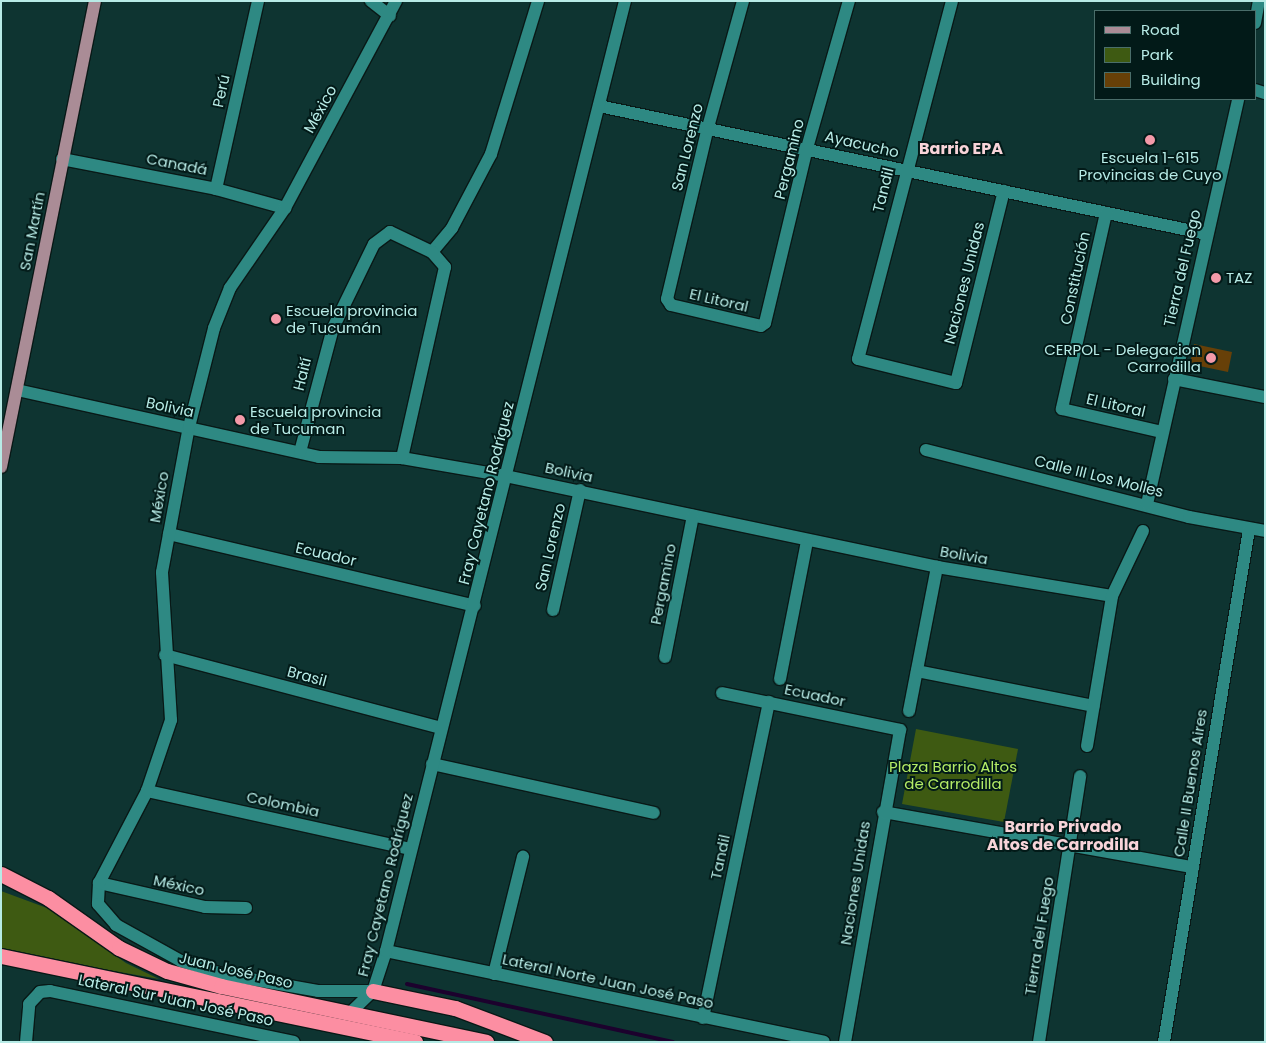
<!DOCTYPE html>
<html>
<head>
<meta charset="utf-8">
<style>
  body { margin:0 }
  #map { position:relative; width:1266px; height:1043px; overflow:hidden; background:#0e3431; font-family:Poppins,sans-serif }
  div>[style] { position:absolute }
  [style*='--x'] { left:calc(var(--x)*1px); top:calc(var(--y)*1px); width:calc(var(--w)*1px); rotate:calc(var(--a)*1deg) }
  .green>* { inset:0; background:#3e5a12 }
  .stream>* { height:4px; margin:-2px; padding:0 2px; transform-origin:2px; border-radius:2px; background:#1c012d }
  .building>* { inset:0; background:#674008 }
  .roads { filter:drop-shadow(1px 0 #091917) drop-shadow(-1px 0 #091917) drop-shadow(0 1px #091917) drop-shadow(0 -1px #091917) }
  .minor>* { height:12px; margin:-6px; padding:0 6px; transform-origin:6px; border-radius:6px; background:#2e8983 }
  .major>* { height:12px; margin:-6px; padding:0 6px; transform-origin:6px; border-radius:6px; background:#aa8c96 }
  .highway>* { height:15px; margin:-7.5px; padding:0 7.5px; transform-origin:7.5px; border-radius:7.5px; background:#fc8ea2 }
  .dots>* { width:14px; height:14px; translate:-50% -50%; box-sizing:border-box; border:2px solid #021a18; border-radius:50% }
  span { translate:-50% -50%; white-space:nowrap; text-align:center; line-height:1.15; -webkit-text-stroke:4px #021a18; paint-order:stroke }
  .street-label { font-size:15px; color:#b7ebe6 }
  .poi-label { font-size:15px; color:#b7ebe6 }
  .left { translate:0 -50%; text-align:left }
  .right { translate:-100% -50%; text-align:right }
  .park-label { font-size:15px; color:#b3eb66 }
  .neighbourhood-label { font-size:16px; color:#f8d4d9; font-weight:700 }
  .frame { position:absolute; inset:0; border:2px solid #b7ebe6; pointer-events:none }
  .legend { position:absolute; left:1094px; top:10px; width:162px; height:90px; box-sizing:border-box; background:#021a18; border:1px solid #4a6e6a; margin:0; padding:6px 9px; list-style:none; font-size:15px; color:#b7ebe6 }
  .legend li { display:flex; align-items:center; gap:10px; height:25px }
  .legend b { width:25px; border:1px solid #4a6e6a }
</style>
</head>
<body>
<div id="map">
  <div class="green">
    <div style="clip-path:polygon(916px 729px,1018px 749px,1004px 822px,902px 804px)"></div>
    <div style="clip-path:polygon(1px 891px,47px 908px,126px 963px,159px 979px,1px 951px)"></div>
  </div>
  <div class="stream">
    <div style="--x:407;--y:984;--w:272;--a:12.3"></div>
  </div>
  <div class="building">
    <div style="clip-path:polygon(1194px 344px,1232px 352px,1228px 372px,1190px 364px)"></div>
  </div>
  <div class="roads">
    <div class="minor">
      <div style="--x:371;--y:1;--w:24;--a:38"></div>
      <div style="--x:743;--y:1;--w:131;--a:105.5"></div>
      <div style="--x:708;--y:127;--w:177;--a:103.4"></div>
      <div style="--x:667;--y:299;--w:7;--a:56"></div>
      <div style="--x:671;--y:305;--w:92;--a:13.1"></div>
      <div style="--x:761;--y:326;--w:5;--a:-37"></div>
      <div style="--x:765;--y:323;--w:180;--a:-76.5"></div>
      <div style="--x:807;--y:148;--w:153;--a:-74.1"></div>
      <div style="--x:952;--y:1;--w:370;--a:104.7"></div>
      <div style="--x:858;--y:359;--w:101;--a:13.8"></div>
      <div style="--x:956;--y:383;--w:198;--a:-76"></div>
      <div style="--x:1255;--y:23;--w:22;--a:-80"></div>
      <div style="--x:1255;--y:90;--w:10;--a:17"></div>
      <div style="--x:599;--y:106;--w:621;--a:11.89"></div>
      <div style="--x:62;--y:159;--w:157;--a:11"></div>
      <div style="--x:216;--y:189;--w:72;--a:15.4"></div>
      <div style="--x:216;--y:189;--w:193;--a:-77.4"></div>
      <div style="--x:1106;--y:213;--w:201;--a:102.7"></div>
      <div style="--x:1062;--y:409;--w:103;--a:13"></div>
      <div style="--x:432;--y:252;--w:31;--a:-50"></div>
      <div style="--x:452;--y:228;--w:84;--a:-62.2"></div>
      <div style="--x:491;--y:154;--w:160;--a:-72.9"></div>
      <div style="--x:1174;--y:379;--w:93;--a:11.2"></div>
      <div style="--x:17;--y:390;--w:309;--a:12.5"></div>
      <div style="--x:319;--y:457;--w:83;--a:0.7"></div>
      <div style="--x:402;--y:458;--w:106;--a:9.8"></div>
      <div style="--x:506;--y:476;--w:441;--a:11.9"></div>
      <div style="--x:937;--y:567;--w:177;--a:9.4"></div>
      <div style="--x:926;--y:450;--w:271;--a:14.3"></div>
      <div style="--x:1189;--y:517;--w:77;--a:10.4"></div>
      <div style="--x:300;--y:452;--w:128;--a:-75.1"></div>
      <div style="--x:333;--y:328;--w:93;--a:-64"></div>
      <div style="--x:374;--y:244;--w:20;--a:-37"></div>
      <div style="--x:390;--y:232;--w:47;--a:25.5"></div>
      <div style="--x:432;--y:252;--w:20;--a:49"></div>
      <div style="--x:445;--y:267;--w:196;--a:102.7"></div>
      <div style="--x:1147;--y:504;--w:415;--a:-77.3"></div>
      <div style="--x:169;--y:534;--w:314;--a:13.2"></div>
      <div style="--x:553;--y:610;--w:123;--a:-77.3"></div>
      <div style="--x:165;--y:655;--w:285;--a:14.8"></div>
      <div style="--x:665;--y:657;--w:144;--a:-78.8"></div>
      <div style="--x:917;--y:671;--w:180;--a:11.2"></div>
      <div style="--x:780;--y:679;--w:141;--a:-78.9"></div>
      <div style="--x:722;--y:693;--w:182;--a:11.7"></div>
      <div style="--x:900;--y:730;--w:317;--a:100"></div>
      <div style="--x:909;--y:711;--w:147;--a:-79"></div>
      <div style="--x:1087;--y:746;--w:152;--a:-80.5"></div>
      <div style="--x:1112;--y:596;--w:72;--a:-64.5"></div>
      <div style="--x:432;--y:764;--w:227;--a:12.4"></div>
      <div style="--x:147;--y:791;--w:270;--a:12.4"></div>
      <div style="--x:883;--y:812;--w:315;--a:10.1"></div>
      <div style="--x:99;--y:883;--w:21;--a:93"></div>
      <div style="--x:98;--y:904;--w:28;--a:49"></div>
      <div style="--x:116;--y:925;--w:74;--a:29"></div>
      <div style="--x:181;--y:961;--w:43;--a:17.6"></div>
      <div style="--x:222;--y:974;--w:97;--a:10"></div>
      <div style="--x:318;--y:991;--w:55;--a:0"></div>
      <div style="--x:246;--y:908;--w:41;--a:-178.6"></div>
      <div style="--x:205;--y:907;--w:109;--a:-167.2"></div>
      <div style="--x:99;--y:883;--w:104;--a:-62.4"></div>
      <div style="--x:147;--y:791;--w:75;--a:-71.3"></div>
      <div style="--x:171;--y:720;--w:148;--a:-93.5"></div>
      <div style="--x:162;--y:572;--w:147;--a:-79.5"></div>
      <div style="--x:189;--y:427;--w:102;--a:-75.8"></div>
      <div style="--x:214;--y:328;--w:43;--a:-68.2"></div>
      <div style="--x:230;--y:288;--w:97;--a:-55.5"></div>
      <div style="--x:285;--y:208;--w:235;--a:-61.8"></div>
      <div style="--x:386;--y:951;--w:447;--a:11.7"></div>
      <div style="--x:494;--y:974;--w:121;--a:-76.1"></div>
      <div style="--x:350;--y:1013;--w:32;--a:-44"></div>
      <div style="--x:373;--y:991;--w:42;--a:-72"></div>
      <div style="--x:386;--y:951;--w:980;--a:-75.88"></div>
      <div style="--x:703;--y:1018;--w:323;--a:-78.2"></div>
      <div style="--x:26;--y:1042;--w:38;--a:-85"></div>
      <div style="--x:29;--y:1004;--w:16;--a:-47"></div>
      <div style="--x:40;--y:992;--w:10;--a:-6"></div>
      <div style="--x:50;--y:991;--w:249;--a:11.8"></div>
      <div style="--x:1039;--y:1042;--w:269;--a:-81.2"></div>
      <div style="--x:1164;--y:1042;--w:520;--a:-80.59"></div>
    </div>
    <div class="major">
      <div style="--x:1;--y:467;--w:475;--a:-78.6"></div>
    </div>
    <div class="highway">
      <div style="--x:1;--y:874;--w:53;--a:27.1"></div>
      <div style="--x:48;--y:898;--w:87;--a:35.2"></div>
      <div style="--x:119;--y:948;--w:53;--a:25.6"></div>
      <div style="--x:167;--y:971;--w:56;--a:15.5"></div>
      <div style="--x:221;--y:986;--w:271;--a:11.9"></div>
      <div style="--x:1;--y:956;--w:423;--a:11.7"></div>
      <div style="--x:373;--y:991;--w:84;--a:11.7"></div>
      <div style="--x:455;--y:1008;--w:96;--a:20.7"></div>
    </div>
  </div>
  <div class="dots">
    <div style="left:1150px;top:140px;background:#f39aa9"></div>
    <div style="left:1216px;top:278px;background:#f39aa9"></div>
    <div style="left:276px;top:319px;background:#f39aa9"></div>
    <div style="left:1211px;top:358px;background:#f39aa9"></div>
    <div style="left:240px;top:420px;background:#f39aa9"></div>
  </div>
  <div class="street-label">
    <span style="left:221px;top:91px;rotate:-78deg">Perú</span>
    <span style="left:320px;top:109px;rotate:-61deg">México</span>
    <span style="left:862px;top:144px;rotate:13deg">Ayacucho</span>
    <span style="left:687px;top:147px;rotate:-76deg">San Lorenzo</span>
    <span style="left:789px;top:159px;rotate:-76deg">Pergamino</span>
    <span style="left:177px;top:164px;rotate:11deg">Canadá</span>
    <span style="left:883px;top:190px;rotate:-76deg">Tandil</span>
    <span style="left:32px;top:231px;rotate:-79deg">San Martín</span>
    <span style="left:1182px;top:268px;rotate:-77deg">Tierra del Fuego</span>
    <span style="left:1075px;top:278px;rotate:-78deg">Constitución</span>
    <span style="left:964px;top:283px;rotate:-76deg">Naciones Unidas</span>
    <span style="left:719px;top:300px;rotate:13deg">El Litoral</span>
    <span style="left:302px;top:374px;rotate:-76deg">Haití</span>
    <span style="left:1116px;top:405px;rotate:13deg">El Litoral</span>
    <span style="left:170px;top:407px;rotate:12deg">Bolivia</span>
    <span style="left:569px;top:472px;rotate:12deg">Bolivia</span>
    <span style="left:1099px;top:476px;rotate:14deg">Calle III Los Molles</span>
    <span style="left:486px;top:493px;rotate:-76deg">Fray Cayetano Rodríguez</span>
    <span style="left:159px;top:497px;rotate:-80deg">México</span>
    <span style="left:550px;top:547px;rotate:-77deg">San Lorenzo</span>
    <span style="left:326px;top:554px;rotate:13deg">Ecuador</span>
    <span style="left:964px;top:555px;rotate:10deg">Bolivia</span>
    <span style="left:663px;top:584px;rotate:-79deg">Pergamino</span>
    <span style="left:307px;top:676px;rotate:15deg">Brasil</span>
    <span style="left:815px;top:695px;rotate:12deg">Ecuador</span>
    <span style="left:1190px;top:783px;rotate:-81deg">Calle II Buenos Aires</span>
    <span style="left:283px;top:804px;rotate:12deg">Colombia</span>
    <span style="left:720px;top:857px;rotate:-78deg">Tandil</span>
    <span style="left:855px;top:883px;rotate:-81deg">Naciones Unidas</span>
    <span style="left:179px;top:885px;rotate:12deg">México</span>
    <span style="left:385px;top:885px;rotate:-76deg">Fray Cayetano Rodríguez</span>
    <span style="left:1039px;top:936px;rotate:-81deg">Tierra del Fuego</span>
    <span style="left:236px;top:970px;rotate:13deg">Juan José Paso</span>
    <span style="left:608px;top:981px;rotate:12deg">Lateral Norte Juan José Paso</span>
    <span style="left:176px;top:1000px;rotate:12deg">Lateral Sur Juan José Paso</span>
  </div>
  <div class="poi-label">
    <span style="left:1150px;top:166px">Escuela 1-615<br>Provincias de Cuyo</span>
    <span class="left" style="left:1226px;top:278px">TAZ</span>
    <span class="left" style="left:286px;top:319px">Escuela provincia<br>de Tucumán</span>
    <span class="right" style="left:1201px;top:358px">CERPOL - Delegacion<br>Carrodilla</span>
    <span class="left" style="left:250px;top:420px">Escuela provincia<br>de Tucuman</span>
  </div>
  <div class="park-label">
    <span style="left:953px;top:775px">Plaza Barrio Altos<br>de Carrodilla</span>
  </div>
  <div class="neighbourhood-label">
    <span style="left:961px;top:149px">Barrio EPA</span>
    <span style="left:1063px;top:836px">Barrio Privado<br>Altos de Carrodilla</span>
  </div>
  <div class="frame"></div>
  <ul class="legend">
  <li><b style="height:6px;background:#aa8c96"></b>Road</li>
  <li><b style="height:14px;background:#3e5a12"></b>Park</li>
  <li><b style="height:14px;background:#674008"></b>Building</li>
  </ul>
</div>
</body>
</html>
